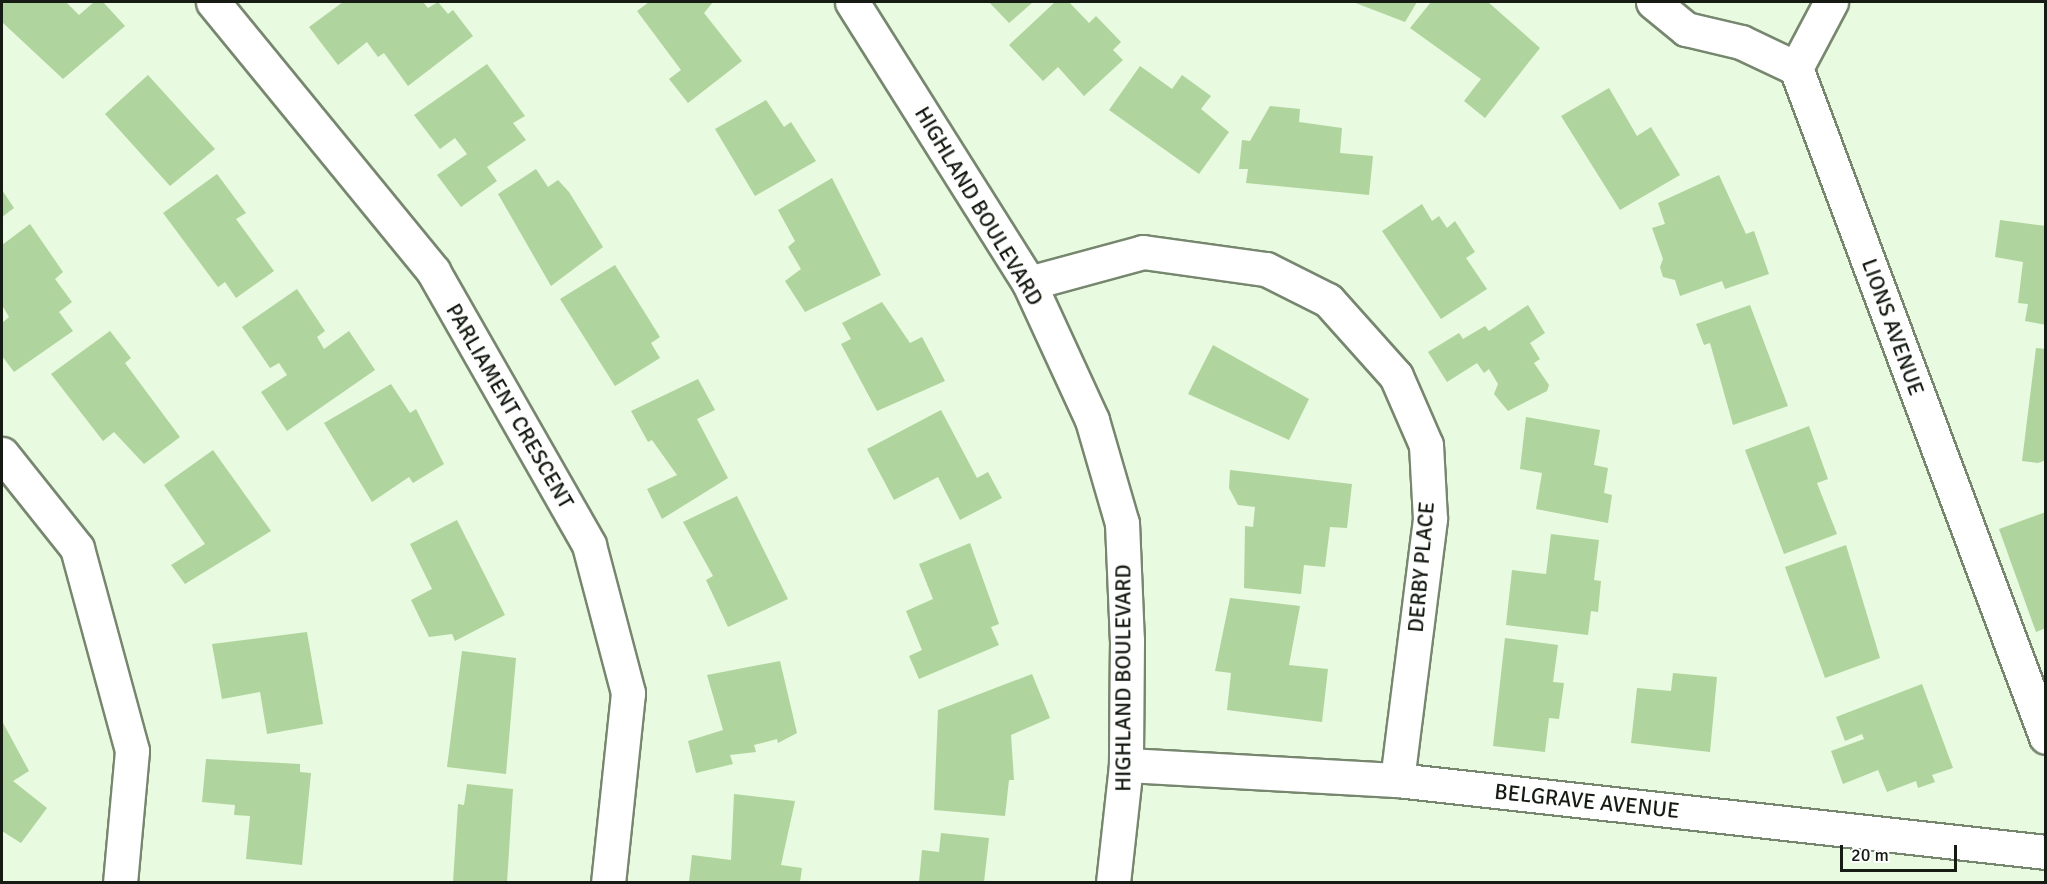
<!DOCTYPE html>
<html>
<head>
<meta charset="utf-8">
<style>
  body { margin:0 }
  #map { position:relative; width:2047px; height:884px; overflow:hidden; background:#e8fadf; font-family:Signika,sans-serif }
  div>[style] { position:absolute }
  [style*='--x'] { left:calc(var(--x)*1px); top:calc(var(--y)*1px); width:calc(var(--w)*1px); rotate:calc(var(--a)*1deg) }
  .building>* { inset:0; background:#b0d49d }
  .roads { filter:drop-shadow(2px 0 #77876f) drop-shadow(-2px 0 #77876f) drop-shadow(0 2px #77876f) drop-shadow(0 -2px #77876f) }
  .minor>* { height:33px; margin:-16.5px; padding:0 16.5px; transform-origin:16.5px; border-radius:16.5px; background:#fff }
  span { translate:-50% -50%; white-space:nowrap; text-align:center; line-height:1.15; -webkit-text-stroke:4.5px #fff; paint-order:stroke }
  .street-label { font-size:22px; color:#161c13 }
  .frame { position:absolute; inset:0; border:3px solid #161c13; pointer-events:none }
  .scale { position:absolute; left:1840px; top:845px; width:117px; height:27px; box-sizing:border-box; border:3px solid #161c13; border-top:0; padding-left:8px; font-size:18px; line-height:21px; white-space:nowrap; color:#161c13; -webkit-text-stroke:4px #fff; paint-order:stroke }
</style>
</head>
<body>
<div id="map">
  <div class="building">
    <div style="clip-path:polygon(2px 2px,66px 2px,79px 15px,94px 2px,103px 2px,125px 26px,63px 79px,2px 22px)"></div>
    <div style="clip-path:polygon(343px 2px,423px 2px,428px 8px,438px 2px,448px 14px,453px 10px,473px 36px,408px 86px,384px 53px,378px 57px,367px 42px,338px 65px,309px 27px)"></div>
    <div style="clip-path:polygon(649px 2px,713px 2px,704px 13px,742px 61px,688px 103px,669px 79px,681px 70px,637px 11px)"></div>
    <div style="clip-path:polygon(989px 2px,1033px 2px,1009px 23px)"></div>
    <div style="clip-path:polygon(1055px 2px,1069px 2px,1089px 23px,1096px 16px,1121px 42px,1113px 50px,1123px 60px,1084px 96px,1058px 67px,1043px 81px,1009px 45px)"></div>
    <div style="clip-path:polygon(1353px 2px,1417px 2px,1405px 22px)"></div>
    <div style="clip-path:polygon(1431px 2px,1488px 2px,1540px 48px,1485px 118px,1464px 101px,1481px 79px,1410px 28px)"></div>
    <div style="clip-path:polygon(487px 64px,525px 116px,513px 123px,526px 140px,487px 167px,497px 181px,461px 207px,437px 175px,467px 154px,455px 138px,440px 149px,414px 115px)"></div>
    <div style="clip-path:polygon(1140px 66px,1172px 89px,1182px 75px,1211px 96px,1201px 109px,1229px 132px,1199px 174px,1109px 110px)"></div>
    <div style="clip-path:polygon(148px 75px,215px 149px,170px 186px,105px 114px)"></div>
    <div style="clip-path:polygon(1609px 88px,1637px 136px,1651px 127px,1680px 175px,1620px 210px,1561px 116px)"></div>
    <div style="clip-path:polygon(766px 100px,784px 127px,791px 122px,816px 161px,755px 196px,715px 129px)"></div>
    <div style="clip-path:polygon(1270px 106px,1300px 109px,1299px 122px,1342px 128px,1340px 153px,1373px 156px,1369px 195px,1246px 183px,1248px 169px,1239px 169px,1242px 140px,1250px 141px)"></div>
    <div style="clip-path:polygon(536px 169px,548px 187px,558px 180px,569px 192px,603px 247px,551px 286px,498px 194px)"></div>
    <div style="clip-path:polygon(217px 174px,246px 213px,236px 219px,274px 271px,236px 298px,225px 282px,218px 287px,163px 213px)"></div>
    <div style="clip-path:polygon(1719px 175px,1746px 234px,1754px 231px,1769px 274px,1725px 289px,1722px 281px,1680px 296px,1675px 280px,1663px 277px,1660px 267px,1663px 259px,1652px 228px,1665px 224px,1658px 203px)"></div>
    <div style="clip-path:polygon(832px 178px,881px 275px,805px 312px,785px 281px,801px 269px,788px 247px,795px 241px,778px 210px)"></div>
    <div style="clip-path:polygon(2px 190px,14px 208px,2px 217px)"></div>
    <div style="clip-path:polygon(1422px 204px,1432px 221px,1439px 216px,1447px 228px,1455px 221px,1475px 252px,1466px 258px,1487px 289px,1441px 319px,1382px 231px)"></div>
    <div style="clip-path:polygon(2000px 220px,2046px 226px,2046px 325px,2025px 321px,2028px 304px,2018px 303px,2023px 262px,1995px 257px)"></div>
    <div style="clip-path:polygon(30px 224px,63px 272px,55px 279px,72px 302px,59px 312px,73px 331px,14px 372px,2px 356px,2px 323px,9px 317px,2px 305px,2px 245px)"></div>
    <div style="clip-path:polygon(615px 265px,660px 337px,651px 343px,660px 358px,615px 386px,560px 299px)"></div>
    <div style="clip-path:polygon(297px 289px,325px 331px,317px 337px,324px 349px,349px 331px,375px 370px,287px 431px,261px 392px,287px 375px,279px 363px,270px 368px,242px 327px)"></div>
    <div style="clip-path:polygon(882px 302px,910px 343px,922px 337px,945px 381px,877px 411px,841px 344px,851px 339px,842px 323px)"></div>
    <div style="clip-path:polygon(1528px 305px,1545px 333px,1530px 343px,1540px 359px,1534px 363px,1549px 385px,1547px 391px,1508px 411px,1494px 394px,1498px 384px,1489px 369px,1484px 373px,1477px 363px,1447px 382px,1428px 352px,1459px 333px,1463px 339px,1485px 326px,1489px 331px)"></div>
    <div style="clip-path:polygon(1750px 305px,1788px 406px,1733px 425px,1710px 343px,1704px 345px,1696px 324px)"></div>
    <div style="clip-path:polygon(110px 331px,131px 358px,125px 363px,180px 437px,144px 464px,114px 432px,103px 441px,51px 374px)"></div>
    <div style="clip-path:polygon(1213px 345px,1309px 399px,1289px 440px,1188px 394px)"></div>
    <div style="clip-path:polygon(2036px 348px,2046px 349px,2046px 460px,2038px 463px,2022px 461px)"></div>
    <div style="clip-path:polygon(698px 379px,715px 410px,697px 419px,728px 478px,662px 519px,647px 489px,677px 475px,652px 440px,648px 442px,631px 411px)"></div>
    <div style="clip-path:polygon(391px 384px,410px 413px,416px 409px,444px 464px,413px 483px,409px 477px,372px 502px,324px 423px)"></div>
    <div style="clip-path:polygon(941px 410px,977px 478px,988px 472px,1002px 498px,960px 520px,938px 477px,894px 500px,867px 449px)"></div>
    <div style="clip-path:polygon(1526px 417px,1600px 430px,1594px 465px,1608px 468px,1604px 493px,1612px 495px,1608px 523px,1536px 509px,1542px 473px,1520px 469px)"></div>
    <div style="clip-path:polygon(1809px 426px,1828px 479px,1817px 483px,1837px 534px,1784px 554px,1745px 450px)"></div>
    <div style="clip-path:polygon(213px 450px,271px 531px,185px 584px,171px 565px,205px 544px,164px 485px)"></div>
    <div style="clip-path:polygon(1230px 470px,1352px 484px,1347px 528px,1330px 527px,1325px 567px,1304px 565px,1301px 594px,1244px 588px,1245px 526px,1253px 527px,1255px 507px,1238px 505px,1229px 488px)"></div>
    <div style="clip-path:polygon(737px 496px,788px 599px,728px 627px,706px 580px,713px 576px,683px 522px)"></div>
    <div style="clip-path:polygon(2046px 512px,2046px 628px,2036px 632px,1999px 529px)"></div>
    <div style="clip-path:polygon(457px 520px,505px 615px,455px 641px,452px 634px,429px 637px,411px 600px,432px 589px,410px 544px)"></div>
    <div style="clip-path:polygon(1551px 534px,1599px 540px,1594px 580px,1601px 581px,1598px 612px,1591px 611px,1588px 635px,1506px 625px,1512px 570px,1546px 574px)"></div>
    <div style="clip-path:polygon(970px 543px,999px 624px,991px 627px,999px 645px,919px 679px,909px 656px,922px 650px,906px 611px,933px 599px,919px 564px)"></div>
    <div style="clip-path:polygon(1846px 545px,1880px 658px,1825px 678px,1785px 567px)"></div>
    <div style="clip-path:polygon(1230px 598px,1300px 606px,1289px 665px,1328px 669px,1322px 722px,1227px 710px,1231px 673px,1215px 671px)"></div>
    <div style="clip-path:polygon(307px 632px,323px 724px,267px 734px,260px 692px,222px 699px,212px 644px)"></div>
    <div style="clip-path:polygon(1505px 638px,1558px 645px,1553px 682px,1564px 683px,1559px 719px,1549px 718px,1545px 752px,1493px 746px)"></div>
    <div style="clip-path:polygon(462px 651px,516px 658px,506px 774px,447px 767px)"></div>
    <div style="clip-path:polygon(780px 661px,797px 733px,778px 743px,777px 739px,754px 745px,756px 752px,730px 755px,733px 764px,696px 773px,688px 741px,723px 730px,707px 675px)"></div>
    <div style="clip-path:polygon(1673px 673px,1717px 677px,1710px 752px,1631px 743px,1637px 688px,1671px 691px)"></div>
    <div style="clip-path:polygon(1032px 674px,1050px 718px,1011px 735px,1014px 780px,1009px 780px,1005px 816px,934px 810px,938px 710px)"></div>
    <div style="clip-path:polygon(1922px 684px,1953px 768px,1932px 775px,1935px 782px,1918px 788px,1916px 781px,1887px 792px,1878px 770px,1843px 784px,1831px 751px,1864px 739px,1862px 734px,1845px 741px,1836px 717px)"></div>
    <div style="clip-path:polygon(2px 721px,29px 771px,13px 781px,47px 808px,21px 843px,2px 831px)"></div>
    <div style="clip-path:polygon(206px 759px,300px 764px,300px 772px,311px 773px,302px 865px,246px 859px,250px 816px,234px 815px,235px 805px,202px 802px)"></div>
    <div style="clip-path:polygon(467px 784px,513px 789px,507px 882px,453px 882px,458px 804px,464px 805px)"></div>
    <div style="clip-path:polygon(734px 794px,795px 801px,781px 865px,802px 868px,800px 882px,689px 882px,692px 855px,731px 860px)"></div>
    <div style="clip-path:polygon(941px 833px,989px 838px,984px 882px,919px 882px,922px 850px,939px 852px)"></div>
  </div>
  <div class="roads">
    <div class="minor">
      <div style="--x:213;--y:2;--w:348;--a:50.7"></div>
      <div style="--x:433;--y:271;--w:315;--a:60.3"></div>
      <div style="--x:589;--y:545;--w:153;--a:75.2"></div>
      <div style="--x:628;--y:693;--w:190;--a:96"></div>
      <div style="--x:852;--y:2;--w:332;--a:57.8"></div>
      <div style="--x:1029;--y:283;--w:151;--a:65.3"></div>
      <div style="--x:1092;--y:420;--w:107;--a:73.8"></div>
      <div style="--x:1122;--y:523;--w:117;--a:87.6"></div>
      <div style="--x:1127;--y:640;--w:125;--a:90.5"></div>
      <div style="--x:1126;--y:765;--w:118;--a:96.3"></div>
      <div style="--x:1653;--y:2;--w:43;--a:39.3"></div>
      <div style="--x:1686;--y:29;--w:57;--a:13.3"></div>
      <div style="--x:1741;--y:42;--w:61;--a:25.3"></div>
      <div style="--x:1796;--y:68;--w:714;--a:69.51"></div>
      <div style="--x:1796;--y:68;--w:75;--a:-62.1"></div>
      <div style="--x:1029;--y:283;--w:118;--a:-15.2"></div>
      <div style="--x:1143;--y:252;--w:124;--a:7.9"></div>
      <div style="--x:1266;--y:269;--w:69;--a:26.6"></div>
      <div style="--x:1328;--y:300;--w:102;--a:48.2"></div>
      <div style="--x:1396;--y:376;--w:75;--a:66.5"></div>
      <div style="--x:1426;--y:445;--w:74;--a:86.9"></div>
      <div style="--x:1430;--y:519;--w:263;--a:97.2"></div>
      <div style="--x:2;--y:454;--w:120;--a:51.4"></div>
      <div style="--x:77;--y:548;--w:210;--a:74.8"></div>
      <div style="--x:132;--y:751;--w:132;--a:95.2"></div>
      <div style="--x:1126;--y:765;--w:271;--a:3.2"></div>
      <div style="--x:1397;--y:780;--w:653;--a:6.33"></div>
    </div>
  </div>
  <div class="street-label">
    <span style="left:979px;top:206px;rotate:59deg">HIGHLAND BOULEVARD</span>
    <span style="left:1893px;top:327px;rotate:70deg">LIONS AVENUE</span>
    <span style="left:510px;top:406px;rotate:60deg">PARLIAMENT CRESCENT</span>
    <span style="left:1421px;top:567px;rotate:-85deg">DERBY PLACE</span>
    <span style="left:1123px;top:678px;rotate:-90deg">HIGHLAND BOULEVARD</span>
    <span style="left:1587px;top:801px;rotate:6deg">BELGRAVE AVENUE</span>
  </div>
  <div class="frame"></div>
  <div class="scale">20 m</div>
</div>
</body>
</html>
